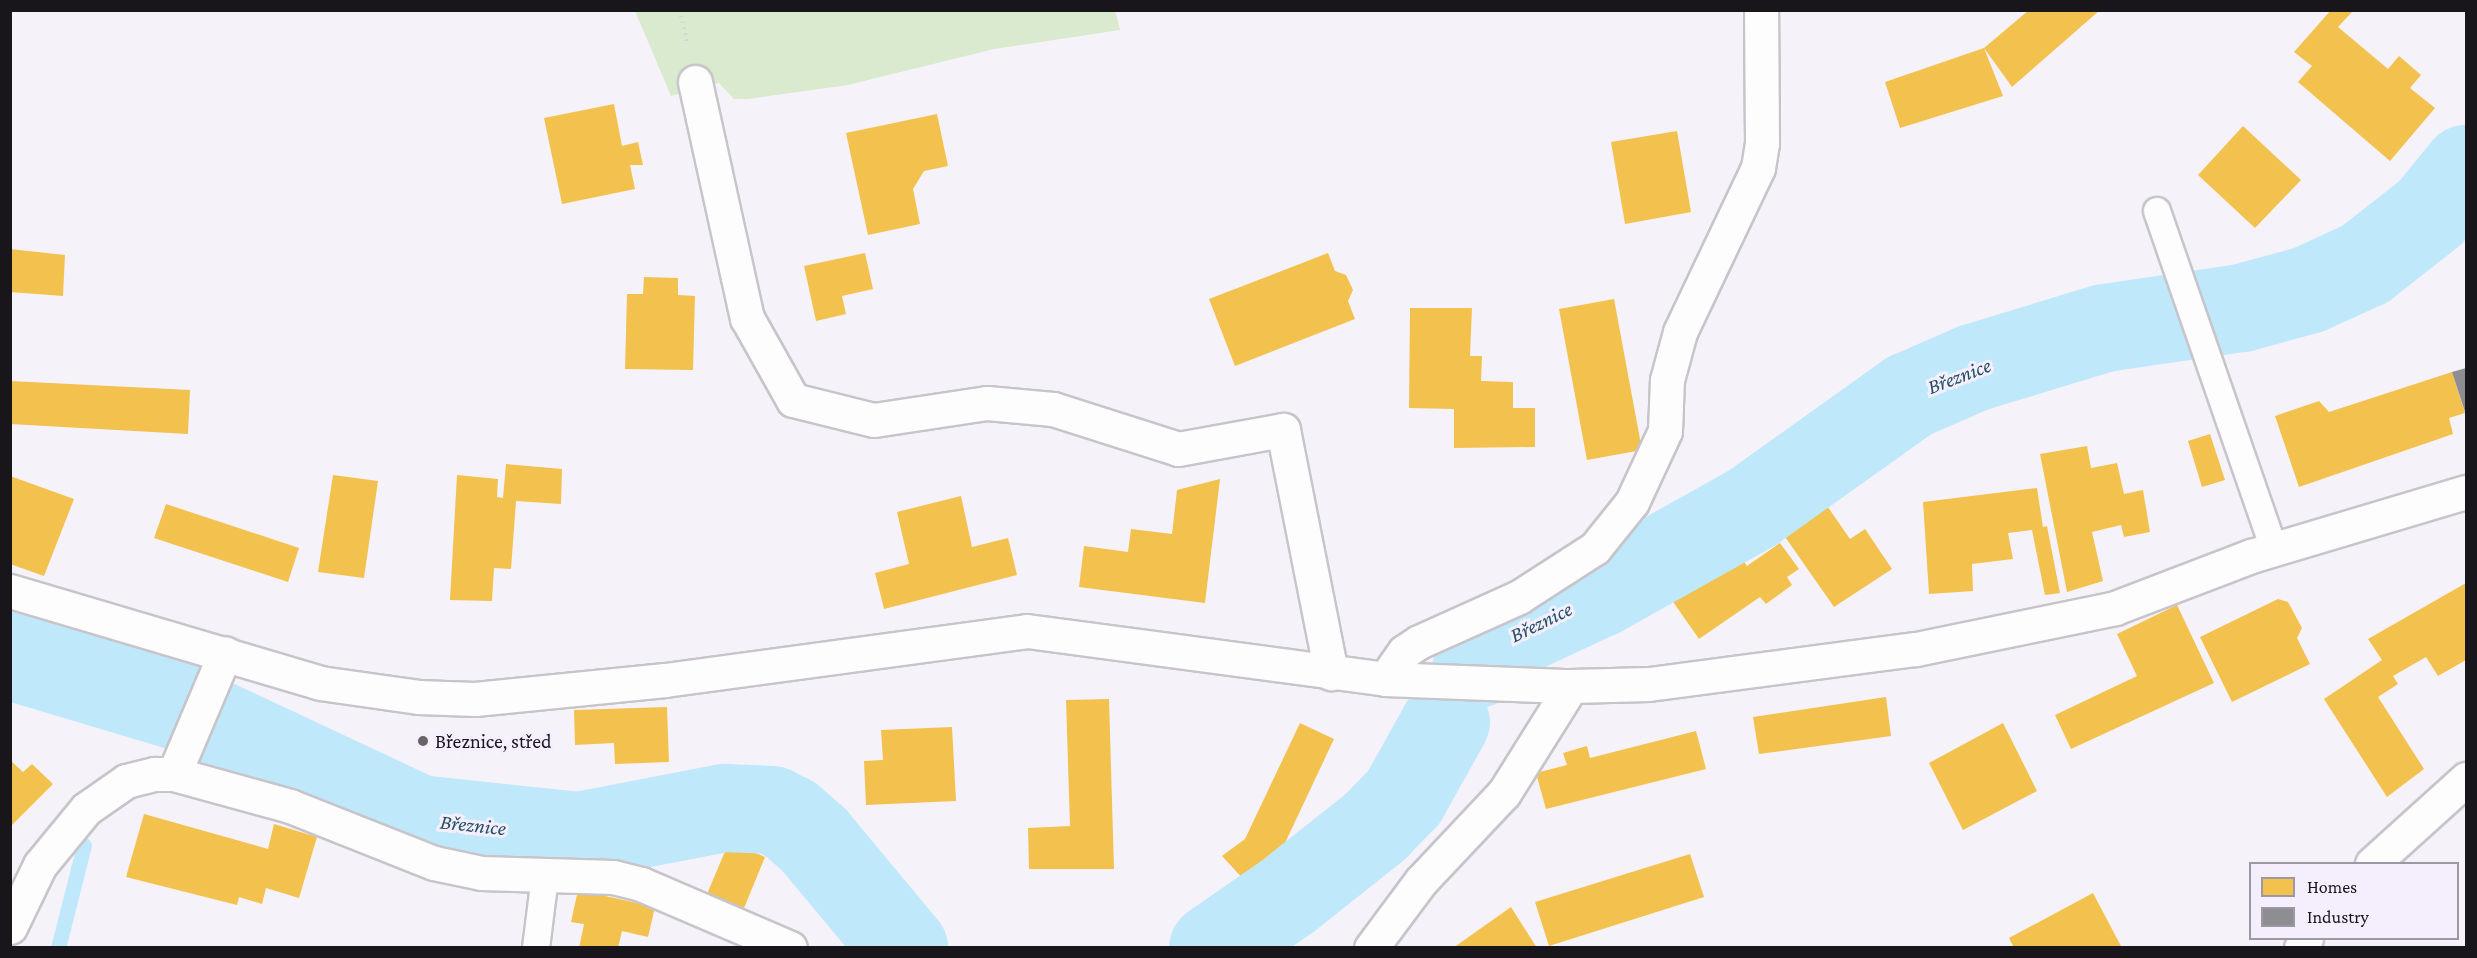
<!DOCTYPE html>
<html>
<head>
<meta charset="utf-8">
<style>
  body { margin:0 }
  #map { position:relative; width:2477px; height:958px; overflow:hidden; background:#f6f2fa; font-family:"Crimson Pro",serif }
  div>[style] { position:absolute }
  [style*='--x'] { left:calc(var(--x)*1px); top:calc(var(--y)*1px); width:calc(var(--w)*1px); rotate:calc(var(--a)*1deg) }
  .green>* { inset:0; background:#daeacf }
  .homes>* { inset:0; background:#f2c14e }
  .industry>* { inset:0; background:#8d8d92 }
  .stream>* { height:15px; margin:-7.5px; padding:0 7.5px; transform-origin:7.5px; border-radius:7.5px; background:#bfe8fb }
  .river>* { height:88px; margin:-44px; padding:0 44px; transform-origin:44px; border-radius:44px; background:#bfe8fb }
  .path>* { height:4px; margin-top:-2px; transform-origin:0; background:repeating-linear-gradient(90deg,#d4d3d5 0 1.5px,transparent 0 6px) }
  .roads { filter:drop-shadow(2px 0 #c7c4ca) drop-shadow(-2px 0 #c7c4ca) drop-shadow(0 2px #c7c4ca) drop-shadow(0 -2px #c7c4ca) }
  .service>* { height:26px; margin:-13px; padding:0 13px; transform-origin:13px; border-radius:13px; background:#fefdfe }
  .minor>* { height:33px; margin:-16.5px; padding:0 16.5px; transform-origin:16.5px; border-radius:16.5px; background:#fefdfe }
  .dots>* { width:16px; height:16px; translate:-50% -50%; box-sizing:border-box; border:3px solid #f5effd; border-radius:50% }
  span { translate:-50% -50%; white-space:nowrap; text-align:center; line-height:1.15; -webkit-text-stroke:6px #f5effd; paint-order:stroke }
  .poi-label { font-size:20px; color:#18161b }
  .left { translate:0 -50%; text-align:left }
  .water-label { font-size:21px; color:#214f60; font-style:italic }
  .frame { position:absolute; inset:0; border:12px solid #18161b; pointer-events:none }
  .legend { position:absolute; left:2249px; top:862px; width:210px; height:78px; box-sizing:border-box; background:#f5effd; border:2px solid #9d98a3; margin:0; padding:8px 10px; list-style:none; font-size:18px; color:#18161b }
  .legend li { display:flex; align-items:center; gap:12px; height:30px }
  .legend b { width:30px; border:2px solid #9d98a3 }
</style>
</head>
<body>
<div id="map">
  <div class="green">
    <div style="clip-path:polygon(1115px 10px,1120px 30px,994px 49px,848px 85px,748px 99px,734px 99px,719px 83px,671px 96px,635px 11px)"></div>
  </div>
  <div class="homes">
    <div style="clip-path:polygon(2029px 10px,2100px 10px,2012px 87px,1984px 48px,2003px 96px,1900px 128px,1885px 82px,1984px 48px)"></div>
    <div style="clip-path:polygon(2331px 10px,2352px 12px,2338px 27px,2388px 69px,2399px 56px,2421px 75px,2410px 88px,2435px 108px,2390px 161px,2298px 82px,2312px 66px,2294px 52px)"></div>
    <div style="clip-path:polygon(614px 104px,622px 146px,638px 142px,643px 165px,630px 165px,635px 189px,562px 204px,544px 118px)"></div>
    <div style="clip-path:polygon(937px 114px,948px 166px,924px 171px,913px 189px,920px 224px,868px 235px,846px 133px)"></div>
    <div style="clip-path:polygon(2243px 126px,2301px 180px,2255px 228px,2198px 175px)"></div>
    <div style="clip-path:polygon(1677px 131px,1691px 212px,1625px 224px,1611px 142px)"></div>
    <div style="clip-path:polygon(10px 249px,65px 255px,63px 296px,10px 292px)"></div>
    <div style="clip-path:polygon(865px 253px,873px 289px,842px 296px,846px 314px,816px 321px,804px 266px)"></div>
    <div style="clip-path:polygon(1328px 253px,1335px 271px,1346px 275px,1353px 290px,1348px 301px,1355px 319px,1235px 366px,1209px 299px)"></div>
    <div style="clip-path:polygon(644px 277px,678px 278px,678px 295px,695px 296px,693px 370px,625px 369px,627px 294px,643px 294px)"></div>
    <div style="clip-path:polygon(1614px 299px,1642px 450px,1587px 460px,1559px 309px)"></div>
    <div style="clip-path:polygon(1410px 308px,1472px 308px,1470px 356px,1482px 356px,1481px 381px,1513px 382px,1513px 408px,1535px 408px,1535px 447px,1454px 448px,1454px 409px,1409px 408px)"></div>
    <div style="clip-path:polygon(2452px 372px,2465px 413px,2449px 418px,2453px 434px,2299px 487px,2275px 416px,2319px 401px,2329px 412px)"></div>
    <div style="clip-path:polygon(10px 381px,190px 390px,188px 434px,10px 424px)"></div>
    <div style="clip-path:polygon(2210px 434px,2225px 480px,2202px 487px,2188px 441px)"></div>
    <div style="clip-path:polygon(2087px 446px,2091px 468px,2117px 463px,2124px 494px,2143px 490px,2150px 532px,2124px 537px,2121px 525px,2092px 532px,2103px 581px,2067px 592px,2040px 454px)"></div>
    <div style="clip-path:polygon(506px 464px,562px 469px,561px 504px,516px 501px,511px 569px,494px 568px,492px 601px,450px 600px,457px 475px,498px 479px,497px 497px,503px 498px)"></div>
    <div style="clip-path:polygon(333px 475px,378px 481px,364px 578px,318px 572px)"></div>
    <div style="clip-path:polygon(10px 476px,74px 499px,44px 576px,10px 564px)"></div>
    <div style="clip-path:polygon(1220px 479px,1205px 603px,1079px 587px,1084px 546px,1128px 552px,1131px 529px,1172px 534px,1177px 490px)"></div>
    <div style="clip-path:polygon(2037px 488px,2043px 527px,2047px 526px,2060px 593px,2045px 595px,2032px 530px,2008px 533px,2013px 559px,1972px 564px,1973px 591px,1929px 594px,1923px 502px)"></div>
    <div style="clip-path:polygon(961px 496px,972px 547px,1008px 538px,1017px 575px,884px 609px,875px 573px,909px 564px,897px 512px)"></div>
    <div style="clip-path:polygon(1823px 500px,1850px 539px,1865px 529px,1892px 569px,1834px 607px,1781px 531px)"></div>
    <div style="clip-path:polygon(166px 504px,299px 548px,288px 582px,154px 538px)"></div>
    <div style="clip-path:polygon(1780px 543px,1799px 569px,1787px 577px,1792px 585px,1766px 604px,1760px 597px,1699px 639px,1669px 596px,1736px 550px,1747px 566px)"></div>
    <div style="clip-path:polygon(2466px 583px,2466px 660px,2438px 676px,2426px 657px,2393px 676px,2398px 684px,2378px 697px,2424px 769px,2387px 797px,2324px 699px,2382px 660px,2368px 639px)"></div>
    <div style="clip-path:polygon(2278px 599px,2288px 602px,2302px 628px,2297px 638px,2310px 664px,2232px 702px,2200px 637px)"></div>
    <div style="clip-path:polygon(2177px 605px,2214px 683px,2071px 749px,2055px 715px,2137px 676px,2117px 634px)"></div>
    <div style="clip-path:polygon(1886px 697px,1891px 736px,1759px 754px,1753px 717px)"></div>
    <div style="clip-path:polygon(1109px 699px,1114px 869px,1029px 869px,1028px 828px,1070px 826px,1066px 700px)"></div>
    <div style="clip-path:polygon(667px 707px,669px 762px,615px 764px,614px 743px,575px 745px,574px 710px)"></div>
    <div style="clip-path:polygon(1300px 723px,1334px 739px,1277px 860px,1273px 858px,1247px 883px,1222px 856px,1245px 839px)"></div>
    <div style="clip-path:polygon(2003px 723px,2037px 791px,1963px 830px,1929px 763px)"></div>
    <div style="clip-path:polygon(952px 727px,956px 801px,866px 805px,864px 761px,883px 760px,881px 730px)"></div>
    <div style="clip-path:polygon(1696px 731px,1706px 769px,1546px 809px,1536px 773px,1567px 765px,1563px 753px,1587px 746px,1590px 758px)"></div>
    <div style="clip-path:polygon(10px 760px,23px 772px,32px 764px,53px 784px,10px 827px)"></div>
    <div style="clip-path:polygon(144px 814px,268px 849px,274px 824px,317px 837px,299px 898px,266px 888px,262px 904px,239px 897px,237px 905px,126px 877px)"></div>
    <div style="clip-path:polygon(729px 842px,765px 857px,744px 908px,707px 894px)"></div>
    <div style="clip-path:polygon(1690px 854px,1704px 897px,1549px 946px,1535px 902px)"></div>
    <div style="clip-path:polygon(578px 890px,655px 907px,648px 937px,622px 931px,618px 948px,579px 948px,584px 924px,571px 922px)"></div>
    <div style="clip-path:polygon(2093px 893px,2122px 948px,2014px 948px,2009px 938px)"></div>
    <div style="clip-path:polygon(1511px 907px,1537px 948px,1453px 948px)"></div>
  </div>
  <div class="industry">
    <div style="clip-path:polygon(2466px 368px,2466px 415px,2452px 372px)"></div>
  </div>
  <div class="stream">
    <div style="--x:144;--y:732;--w:43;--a:-37.4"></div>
    <div style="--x:58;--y:948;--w:106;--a:-75.8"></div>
  </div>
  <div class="river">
    <div style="--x:10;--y:656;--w:175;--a:16.6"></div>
    <div style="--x:178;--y:706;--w:266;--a:25.1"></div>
    <div style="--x:419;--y:819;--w:161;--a:6.1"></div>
    <div style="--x:579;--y:836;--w:149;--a:-10.9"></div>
    <div style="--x:725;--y:808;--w:47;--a:2.4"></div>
    <div style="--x:772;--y:810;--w:20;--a:27"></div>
    <div style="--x:790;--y:819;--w:32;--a:41"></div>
    <div style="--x:814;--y:840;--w:141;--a:50.2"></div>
    <div style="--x:1477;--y:664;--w:42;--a:-42.1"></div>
    <div style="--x:1508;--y:636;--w:102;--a:-25.1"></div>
    <div style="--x:1600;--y:593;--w:174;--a:-29.2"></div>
    <div style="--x:1752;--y:508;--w:193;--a:-35.5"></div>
    <div style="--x:1909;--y:396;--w:70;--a:-23.6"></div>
    <div style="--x:1973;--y:368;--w:138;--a:-16.9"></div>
    <div style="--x:2105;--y:328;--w:138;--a:-8.3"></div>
    <div style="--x:2242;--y:308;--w:68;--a:-15.3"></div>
    <div style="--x:2308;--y:290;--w:63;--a:-24.5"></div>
    <div style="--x:2365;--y:264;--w:83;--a:-38.1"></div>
    <div style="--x:2430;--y:213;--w:57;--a:-50.7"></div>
    <div style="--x:1213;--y:948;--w:91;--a:-34.7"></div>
    <div style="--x:1288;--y:896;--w:111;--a:-38.4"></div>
    <div style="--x:1375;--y:827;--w:42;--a:-46"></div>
    <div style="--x:1404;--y:797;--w:86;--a:-60.8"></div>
  </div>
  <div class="path">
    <div style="--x:680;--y:10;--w:34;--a:78"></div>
  </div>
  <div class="roads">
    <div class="service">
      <div style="--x:2157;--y:211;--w:357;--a:70.9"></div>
      <div style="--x:536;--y:948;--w:72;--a:-82.8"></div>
    </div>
    <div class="minor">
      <div style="--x:695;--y:82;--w:242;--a:77.6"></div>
      <div style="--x:747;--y:318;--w:94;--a:60.7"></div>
      <div style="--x:793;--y:400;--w:83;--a:13.9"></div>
      <div style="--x:874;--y:420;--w:114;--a:-8.6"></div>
      <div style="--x:987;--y:403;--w:66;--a:5.2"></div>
      <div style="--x:1053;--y:409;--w:131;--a:17.7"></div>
      <div style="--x:1178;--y:449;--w:107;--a:-10.3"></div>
      <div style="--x:1283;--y:430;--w:248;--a:78.8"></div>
      <div style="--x:10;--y:591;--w:323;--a:16.5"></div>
      <div style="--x:320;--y:683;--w:99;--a:8.1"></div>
      <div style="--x:418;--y:697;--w:57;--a:2"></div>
      <div style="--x:475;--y:699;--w:191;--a:-5.7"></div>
      <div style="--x:665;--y:680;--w:365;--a:-7.7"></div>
      <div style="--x:1027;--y:631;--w:361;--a:7.6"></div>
      <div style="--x:1385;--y:679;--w:186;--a:2.2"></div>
      <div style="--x:1571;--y:686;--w:78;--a:-1.5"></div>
      <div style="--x:1649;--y:684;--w:269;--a:-7.5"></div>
      <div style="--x:1916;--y:649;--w:203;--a:-11.6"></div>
      <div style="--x:2115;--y:608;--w:146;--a:-20.9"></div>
      <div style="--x:2251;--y:556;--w:224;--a:-16.6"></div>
      <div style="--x:1385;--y:679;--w:33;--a:-55"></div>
      <div style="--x:1404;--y:652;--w:18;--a:-34"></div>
      <div style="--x:1419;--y:642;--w:110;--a:-24.2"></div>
      <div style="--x:1519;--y:597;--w:90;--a:-32.8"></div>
      <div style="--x:1595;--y:548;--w:59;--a:-51.2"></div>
      <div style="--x:1632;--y:502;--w:78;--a:-65.1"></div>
      <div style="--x:1665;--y:431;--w:51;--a:-87.8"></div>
      <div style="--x:1667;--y:380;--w:50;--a:-74.8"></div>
      <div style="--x:1680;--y:332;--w:182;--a:-64.6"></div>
      <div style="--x:1758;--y:168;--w:25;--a:-81"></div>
      <div style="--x:1762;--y:143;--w:133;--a:-90.4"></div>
      <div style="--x:174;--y:774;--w:131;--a:-67.1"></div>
      <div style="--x:2372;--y:864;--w:127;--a:-42.1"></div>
      <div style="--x:10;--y:927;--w:69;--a:-64.2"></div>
      <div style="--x:40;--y:865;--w:72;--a:-50.6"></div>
      <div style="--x:86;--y:809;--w:49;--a:-35"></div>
      <div style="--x:126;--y:781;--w:30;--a:-14"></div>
      <div style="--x:155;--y:774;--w:19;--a:0"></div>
      <div style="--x:174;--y:774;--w:120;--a:15.4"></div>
      <div style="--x:290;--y:806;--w:155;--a:21.6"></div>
      <div style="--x:434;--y:863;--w:48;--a:12"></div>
      <div style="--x:481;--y:873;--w:132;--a:1.7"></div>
      <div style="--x:613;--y:877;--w:29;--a:14"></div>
      <div style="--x:641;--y:884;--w:162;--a:23.2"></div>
      <div style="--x:1371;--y:948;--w:84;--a:-53.3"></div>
      <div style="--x:1421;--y:881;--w:121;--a:-46.7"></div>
      <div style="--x:1504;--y:793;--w:126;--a:-57.9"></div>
      <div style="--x:2301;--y:948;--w:11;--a:-63"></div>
    </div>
  </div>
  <div class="dots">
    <div style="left:423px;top:741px;background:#666369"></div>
  </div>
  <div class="poi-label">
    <span class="left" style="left:435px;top:741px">Březnice, střed</span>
  </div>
  <div class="water-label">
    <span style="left:1959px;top:376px;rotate:-21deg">Březnice</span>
    <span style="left:1541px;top:622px;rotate:-26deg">Březnice</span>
    <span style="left:473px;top:825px;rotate:6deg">Březnice</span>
  </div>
  <div class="frame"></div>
  <ul class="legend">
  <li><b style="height:16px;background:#f2c14e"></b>Homes</li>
  <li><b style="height:16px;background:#8d8d92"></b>Industry</li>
  </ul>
</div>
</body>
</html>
